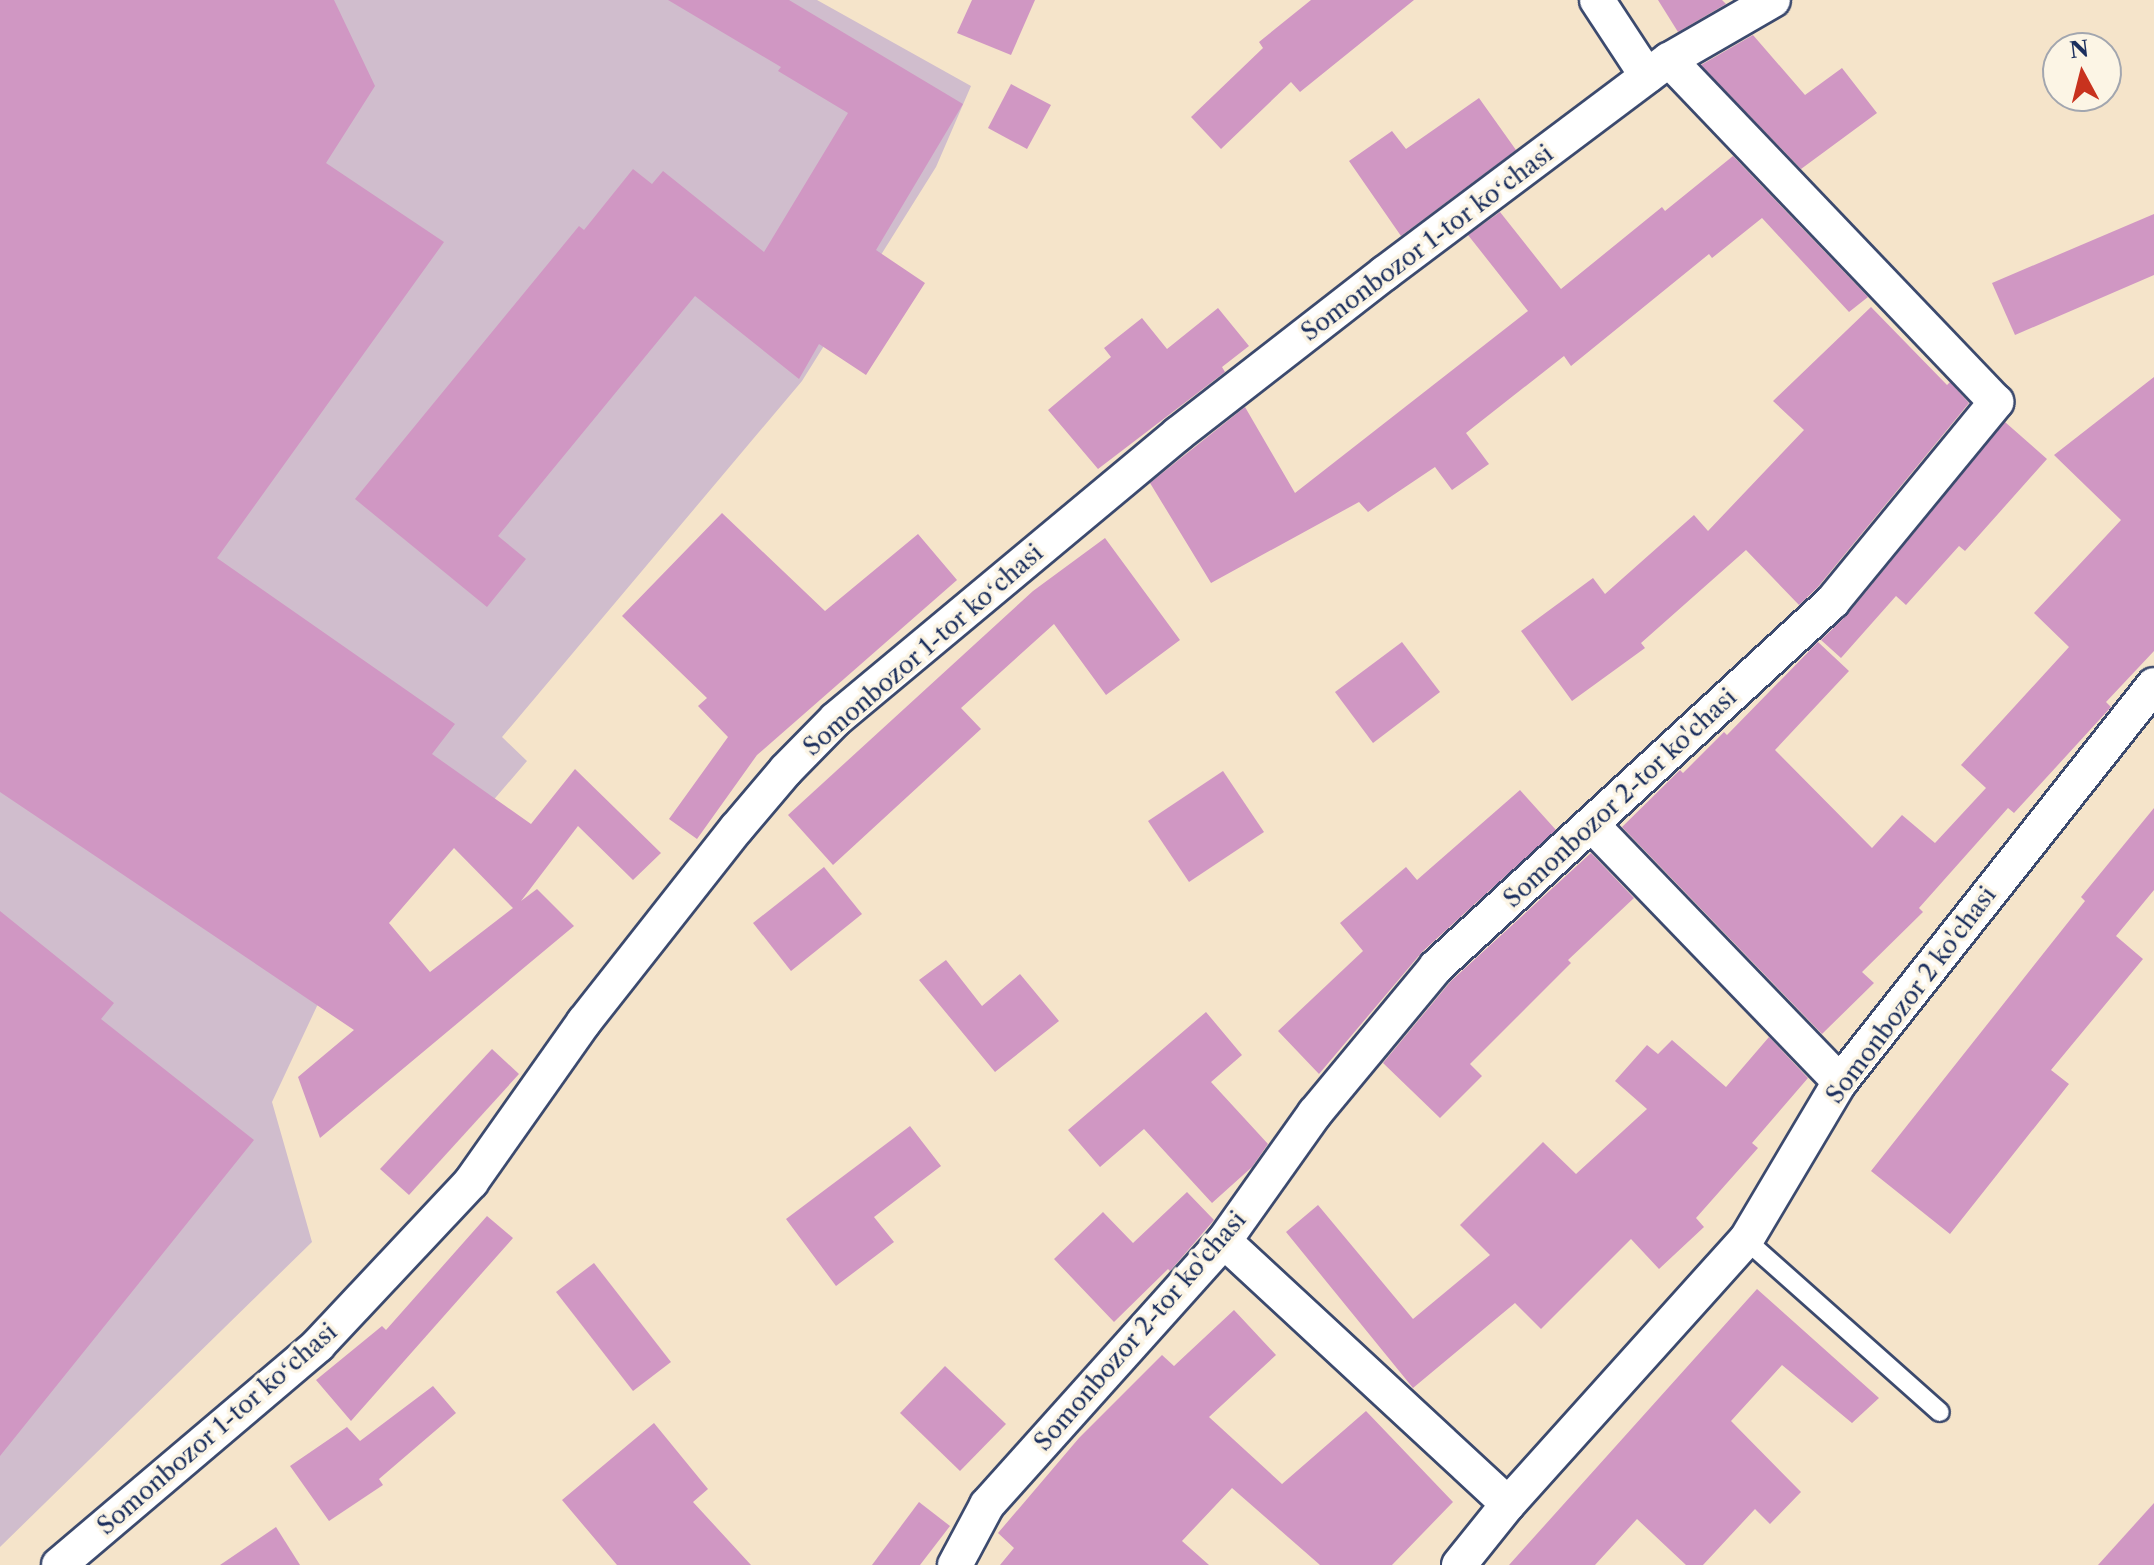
<!DOCTYPE html>
<html>
<head>
<meta charset="utf-8">
<style>
  body { margin:0 }
  #map { position:relative; width:2154px; height:1565px; overflow:hidden; background:#f5e4ca; font-family:"Libre Caslon Text",serif }
  div>[style] { position:absolute }
  [style*='--x'] { left:calc(var(--x)*1px); top:calc(var(--y)*1px); width:calc(var(--w)*1px); rotate:calc(var(--a)*1deg) }
  .industrial>* { inset:0; background:#d0bdcd }
  .building>* { inset:0; background:#d097c3 }
  .roads { filter:drop-shadow(2px 0 #3c4a6e) drop-shadow(-2px 0 #3c4a6e) drop-shadow(0 2px #3c4a6e) drop-shadow(0 -2px #3c4a6e) }
  .service>* { height:18px; margin:-9px; padding:0 9px; transform-origin:9px; border-radius:9px; background:#fff }
  .minor>* { height:34px; margin:-17px; padding:0 17px; transform-origin:17px; border-radius:17px; background:#fff }
  span { translate:-50% -50%; white-space:nowrap; text-align:center; line-height:1.15; -webkit-text-stroke:7px #fcf5e5; paint-order:stroke }
  .street-label { font-size:24px; color:#1b2f5e }
  .north { position:absolute; left:2042px; top:32px; width:80px; height:80px; box-sizing:border-box; background:#fcf5e5; border:2px solid #a2a6af; border-radius:50%; rotate:353deg; font-size:22px; font-weight:700; line-height:32px; text-align:center; color:#1b2f5e }
  .north::after { content:''; display:block; margin:auto; width:28px; height:36px; background:#c8321e; clip-path:polygon(50% 0,100% 100%,50% 72%,0 100%) }
</style>
</head>
<body>
<div id="map">
  <div class="industrial">
    <div style="clip-path:polygon(0 0,817px 0,971px 86px,936px 167px,802px 381px,502px 737px,527px 761px,317px 1006px,272px 1102px,312px 1242px,0 1547px)"></div>
  </div>
  <div class="building">
    <div style="clip-path:polygon(evenodd,0 0,334px 0,375px 86px,326px 163px,444px 242px,217px 558px,455px 724px,432px 754px,531px 824px,575px 769px,661px 853px,633px 880px,578px 826px,521px 901px,537px 889px,574px 926px,320px 1138px,298px 1077px,354px 1030px,0 792px,0 0,454px 848px,513px 908px,430px 972px,389px 923px,454px 848px)"></div>
    <div style="clip-path:polygon(668px 0,789px 0,963px 104px,876px 250px,925px 283px,866px 375px,819px 344px,799px 379px,695px 296px,498px 536px,526px 559px,487px 607px,355px 499px,579px 226px,584px 230px,633px 169px,652px 184px,663px 171px,764px 252px,848px 113px,778px 71px,781px 67px)"></div>
    <div style="clip-path:polygon(972px 0,1035px 0,1011px 55px,957px 33px)"></div>
    <div style="clip-path:polygon(1311px 0,1414px 0,1300px 92px,1291px 82px,1221px 149px,1191px 117px,1263px 48px,1259px 42px)"></div>
    <div style="clip-path:polygon(1658px 0,1722px 0,1726px 4px,1678px 32px)"></div>
    <div style="clip-path:polygon(1753px 35px,1805px 95px,1842px 68px,1877px 113px,1801px 169px,1701px 65px)"></div>
    <div style="clip-path:polygon(1011px 84px,1051px 105px,1027px 149px,988px 128px)"></div>
    <div style="clip-path:polygon(1479px 98px,1516px 150px,1401px 236px,1349px 161px,1392px 131px,1406px 149px)"></div>
    <div style="clip-path:polygon(1733px 156px,1868px 297px,1849px 312px,1762px 218px,1712px 258px,1709px 254px,1571px 366px,1564px 356px,1466px 433px,1489px 464px,1452px 490px,1435px 467px,1368px 512px,1359px 502px,1211px 583px,1150px 483px,1191px 450px,1245px 407px,1295px 493px,1528px 311px,1468px 235px,1500px 212px,1561px 289px,1662px 207px,1665px 211px)"></div>
    <div style="clip-path:polygon(2154px 214px,2154px 275px,2015px 335px,1992px 283px)"></div>
    <div style="clip-path:polygon(1871px 307px,1947px 385px,1950px 382px,1969px 403px,1817px 588px,1799px 605px,1746px 550px,1641px 643px,1645px 648px,1572px 701px,1521px 631px,1593px 578px,1605px 594px,1694px 515px,1708px 531px,1804px 430px,1773px 401px)"></div>
    <div style="clip-path:polygon(1218px 308px,1249px 346px,1222px 367px,1225px 372px,1098px 469px,1048px 410px,1111px 357px,1104px 348px,1142px 318px,1167px 349px)"></div>
    <div style="clip-path:polygon(2154px 377px,2154px 651px,2106px 702px,2111px 707px,2014px 813px,2008px 808px,1919px 908px,1923px 912px,1862px 972px,1874px 983px,1822px 1034px,1622px 827px,1680px 770px,1683px 773px,1724px 732px,1727px 735px,1818px 642px,1849px 671px,1775px 750px,1872px 848px,1902px 815px,1935px 843px,1986px 788px,1961px 765px,2069px 647px,2034px 613px,2121px 520px,2054px 455px)"></div>
    <div style="clip-path:polygon(2005px 422px,2047px 459px,1965px 551px,1959px 546px,1906px 605px,1896px 596px,1841px 658px,1821px 640px,1847px 615px)"></div>
    <div style="clip-path:polygon(722px 513px,825px 611px,918px 534px,957px 580px,757px 755px,697px 839px,669px 819px,728px 737px,698px 706px,707px 698px,622px 616px)"></div>
    <div style="clip-path:polygon(1105px 538px,1180px 640px,1106px 695px,1054px 624px,961px 708px,981px 729px,833px 865px,788px 815px,1033px 591px)"></div>
    <div style="clip-path:polygon(1402px 642px,1440px 692px,1373px 743px,1335px 692px)"></div>
    <div style="clip-path:polygon(1223px 771px,1264px 832px,1189px 882px,1148px 821px)"></div>
    <div style="clip-path:polygon(1520px 790px,1556px 830px,1422px 952px,1319px 1074px,1278px 1031px,1363px 951px,1340px 923px,1406px 867px,1417px 880px)"></div>
    <div style="clip-path:polygon(2154px 808px,2154px 890px,2116px 936px,2143px 959px,2051px 1070px,2069px 1084px,1950px 1234px,1871px 1171px,2085px 901px,2081px 897px)"></div>
    <div style="clip-path:polygon(1591px 853px,1634px 898px,1568px 960px,1571px 963px,1470px 1064px,1482px 1076px,1440px 1118px,1383px 1063px,1451px 981px)"></div>
    <div style="clip-path:polygon(824px 867px,862px 914px,791px 971px,753px 923px)"></div>
    <div style="clip-path:polygon(0 911px,114px 1003px,101px 1019px,254px 1140px,0 1456px)"></div>
    <div style="clip-path:polygon(946px 960px,982px 1006px,1020px 974px,1059px 1021px,995px 1072px,919px 980px)"></div>
    <div style="clip-path:polygon(1206px 1012px,1242px 1055px,1211px 1082px,1268px 1144px,1252px 1167px,1212px 1203px,1144px 1129px,1100px 1167px,1068px 1130px)"></div>
    <div style="clip-path:polygon(1769px 1037px,1808px 1078px,1752px 1143px,1758px 1148px,1696px 1218px,1704px 1227px,1659px 1269px,1631px 1239px,1541px 1329px,1515px 1303px,1413px 1388px,1286px 1232px,1318px 1205px,1413px 1319px,1490px 1255px,1460px 1225px,1543px 1142px,1576px 1174px,1647px 1109px,1615px 1081px,1647px 1045px,1658px 1054px,1672px 1040px,1726px 1087px)"></div>
    <div style="clip-path:polygon(492px 1049px,519px 1074px,409px 1195px,380px 1169px)"></div>
    <div style="clip-path:polygon(910px 1126px,941px 1166px,874px 1217px,894px 1242px,836px 1286px,786px 1219px)"></div>
    <div style="clip-path:polygon(1187px 1192px,1214px 1220px,1170px 1271px,1168px 1269px,1114px 1322px,1054px 1259px,1103px 1212px,1133px 1243px)"></div>
    <div style="clip-path:polygon(487px 1216px,513px 1238px,351px 1421px,316px 1380px,382px 1326px,386px 1330px)"></div>
    <div style="clip-path:polygon(594px 1263px,671px 1362px,633px 1391px,556px 1292px)"></div>
    <div style="clip-path:polygon(1757px 1289px,1879px 1398px,1852px 1423px,1782px 1365px,1731px 1421px,1801px 1492px,1770px 1524px,1755px 1509px,1703px 1565px,1686px 1565px,1637px 1519px,1595px 1565px,1509px 1565px)"></div>
    <div style="clip-path:polygon(1234px 1310px,1276px 1355px,1209px 1417px,1282px 1484px,1366px 1411px,1453px 1502px,1392px 1565px,1320px 1565px,1232px 1488px,1182px 1541px,1209px 1565px,1000px 1565px,1014px 1548px,998px 1533px,1079px 1438px,1162px 1355px,1174px 1366px)"></div>
    <div style="clip-path:polygon(945px 1366px,1006px 1424px,960px 1471px,900px 1413px)"></div>
    <div style="clip-path:polygon(433px 1386px,456px 1413px,379px 1479px,383px 1485px,329px 1521px,290px 1466px,347px 1427px,360px 1441px)"></div>
    <div style="clip-path:polygon(654px 1423px,708px 1489px,693px 1502px,751px 1565px,617px 1565px,562px 1500px)"></div>
    <div style="clip-path:polygon(919px 1502px,950px 1526px,920px 1565px,872px 1565px)"></div>
    <div style="clip-path:polygon(2154px 1503px,2154px 1565px,2098px 1565px)"></div>
    <div style="clip-path:polygon(276px 1527px,300px 1565px,220px 1565px)"></div>
  </div>
  <div class="roads">
    <div class="service">
      <div style="--x:1746;--y:1240;--w:259;--a:41.6"></div>
    </div>
    <div class="minor">
      <div style="--x:1597;--y:0;--w:91;--a:56.7"></div>
      <div style="--x:1592;--y:825;--w:357;--a:46"></div>
      <div style="--x:1224;--y:1241;--w:387;--a:42.8"></div>
      <div style="--x:59;--y:1565;--w:340;--a:-40.3"></div>
      <div style="--x:318;--y:1345;--w:224;--a:-46.8"></div>
      <div style="--x:471;--y:1182;--w:196;--a:-54.8"></div>
      <div style="--x:584;--y:1022;--w:246;--a:-51.8"></div>
      <div style="--x:736;--y:829;--w:77;--a:-49.7"></div>
      <div style="--x:786;--y:770;--w:71;--a:-45.6"></div>
      <div style="--x:836;--y:719;--w:445;--a:-39.8"></div>
      <div style="--x:1178;--y:434;--w:262;--a:-37.9"></div>
      <div style="--x:1385;--y:273;--w:355;--a:-36.9"></div>
      <div style="--x:1669;--y:60;--w:120;--a:-30"></div>
      <div style="--x:955;--y:1565;--w:68;--a:-61.9"></div>
      <div style="--x:987;--y:1505;--w:355;--a:-48.1"></div>
      <div style="--x:1224;--y:1241;--w:157;--a:-54.6"></div>
      <div style="--x:1315;--y:1113;--w:190;--a:-50.3"></div>
      <div style="--x:1436;--y:967;--w:539;--a:-42.67"></div>
      <div style="--x:1832;--y:602;--w:259;--a:-50.6"></div>
      <div style="--x:1996;--y:402;--w:473;--a:-133.7"></div>
      <div style="--x:1459;--y:1565;--w:78;--a:-51.2"></div>
      <div style="--x:1508;--y:1504;--w:355;--a:-48"></div>
      <div style="--x:1746;--y:1240;--w:184;--a:-59.3"></div>
      <div style="--x:1840;--y:1082;--w:506;--a:-51.66"></div>
    </div>
  </div>
  <div class="street-label">
    <span style="left:1427px;top:243px;rotate:-37deg">Somonbozor 1-tor koʻchasi</span>
    <span style="left:923px;top:650px;rotate:-41deg">Somonbozor 1-tor koʻchasi</span>
    <span style="left:1620px;top:798px;rotate:-43deg">Somonbozor 2-tor ko'chasi</span>
    <span style="left:1911px;top:995px;rotate:-53deg">Somonbozor 2 ko'chasi</span>
    <span style="left:1140px;top:1331px;rotate:-49deg">Somonbozor 2-tor ko'chasi</span>
    <span style="left:217px;top:1429px;rotate:-41deg">Somonbozor 1-tor koʻchasi</span>
  </div>
  <div class="north">N</div>
</div>
</body>
</html>
